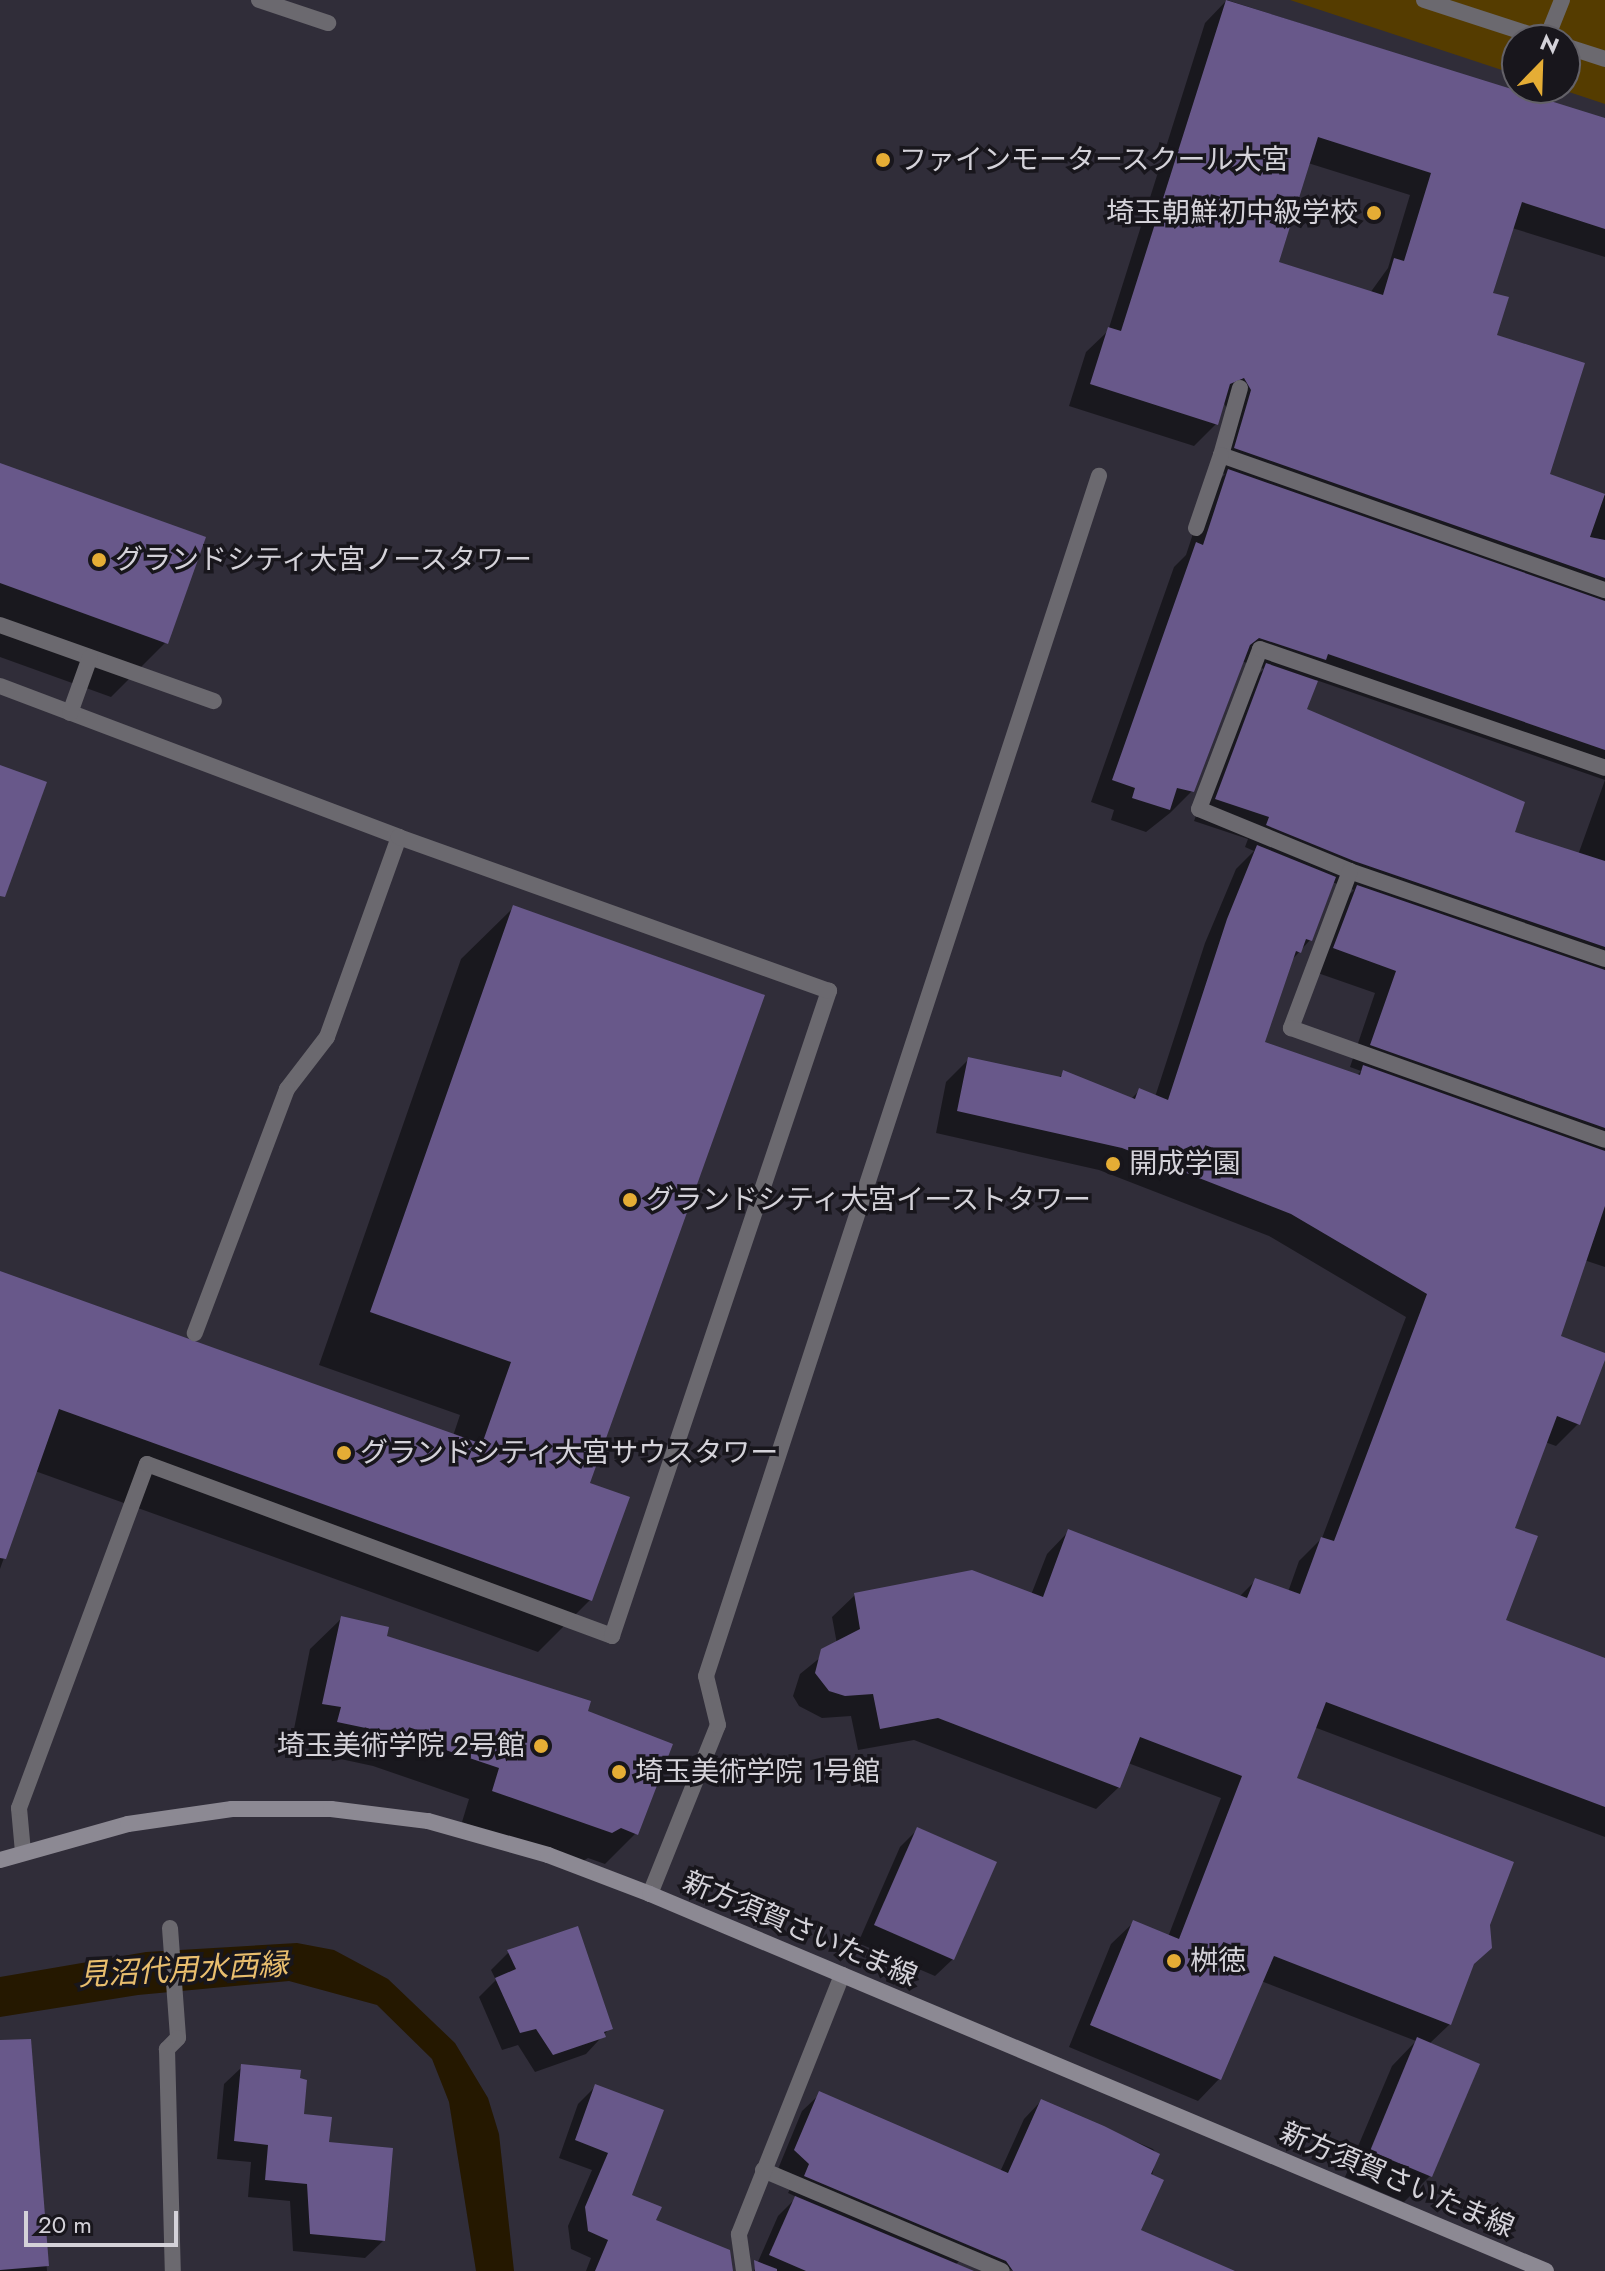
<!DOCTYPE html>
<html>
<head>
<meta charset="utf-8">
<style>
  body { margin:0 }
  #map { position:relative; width:1605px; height:2271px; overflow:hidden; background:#302d39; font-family:Jost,"Noto Sans JP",sans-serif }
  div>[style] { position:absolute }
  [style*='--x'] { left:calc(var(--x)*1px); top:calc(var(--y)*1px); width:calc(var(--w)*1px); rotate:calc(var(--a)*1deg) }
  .green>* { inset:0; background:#553c00 }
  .water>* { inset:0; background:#251800 }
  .shadow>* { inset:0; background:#0007 }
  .building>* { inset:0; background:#68588a }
  .lane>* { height:16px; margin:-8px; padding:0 8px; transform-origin:8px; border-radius:8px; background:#6b696f }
  .street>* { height:16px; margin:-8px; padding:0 8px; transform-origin:8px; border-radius:8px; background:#6b696f }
  .secondary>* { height:16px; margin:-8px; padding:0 8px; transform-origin:8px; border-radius:8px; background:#8c8993 }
  .dots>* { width:22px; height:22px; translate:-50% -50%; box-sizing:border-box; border:4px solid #18161c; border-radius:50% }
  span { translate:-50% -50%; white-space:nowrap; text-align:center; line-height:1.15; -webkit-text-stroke:7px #18161c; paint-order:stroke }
  .poi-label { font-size:28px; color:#d4d2d9 }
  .left { translate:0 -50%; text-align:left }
  .right { translate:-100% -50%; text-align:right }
  .street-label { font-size:28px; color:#d4d2d9 }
  .water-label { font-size:30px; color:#e9be6e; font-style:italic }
  .north { position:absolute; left:1501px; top:24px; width:80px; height:80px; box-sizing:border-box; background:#18161c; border:2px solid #636168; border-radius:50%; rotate:23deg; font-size:22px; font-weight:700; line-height:32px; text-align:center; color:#d4d2d9 }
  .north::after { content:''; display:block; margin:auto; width:28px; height:36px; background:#e5ad35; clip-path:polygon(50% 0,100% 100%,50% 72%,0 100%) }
  .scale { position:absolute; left:24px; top:2211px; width:154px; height:36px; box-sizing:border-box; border:4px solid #d4d2d9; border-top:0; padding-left:10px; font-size:24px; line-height:28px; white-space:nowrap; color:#d4d2d9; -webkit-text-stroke:6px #18161c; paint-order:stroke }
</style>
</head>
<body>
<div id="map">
  <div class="green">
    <div style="clip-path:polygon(1290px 0,1605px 0,1605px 104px,1557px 88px,1565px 88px,1565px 40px,1517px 40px,1517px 75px)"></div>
  </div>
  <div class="water">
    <div style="clip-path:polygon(297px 1943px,334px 1950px,388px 1979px,455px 2043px,488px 2098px,499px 2134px,514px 2271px,476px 2271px,449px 2102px,432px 2059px,377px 2005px,289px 1981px,138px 1995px,0 2017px,0 1977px,146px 1952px)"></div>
  </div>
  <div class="shadow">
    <div style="clip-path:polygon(evenodd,1227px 0,1605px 120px,1605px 257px,1512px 228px,1491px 294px,1495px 337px,1548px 475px,1605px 495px,1605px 1267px,1584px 1260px,1558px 1338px,1578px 1424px,1556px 1446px,1545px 1442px,1512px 1529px,1504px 1622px,1605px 1660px,1605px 1837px,1314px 1727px,1295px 1779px,1471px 1966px,1450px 2024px,1429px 2044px,1431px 2175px,1404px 2202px,1345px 2177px,1392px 2066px,1416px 2041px,1261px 1981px,1220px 2078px,1198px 2101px,1069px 2047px,1111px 1944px,1134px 1922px,1168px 1937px,1221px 1798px,1128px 1763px,1119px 1787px,1096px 1809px,914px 1740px,858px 1750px,851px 1716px,822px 1718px,799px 1706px,793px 1696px,800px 1674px,837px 1644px,832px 1617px,855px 1595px,1031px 1595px,1047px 1554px,1069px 1531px,1239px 1597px,1256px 1580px,1288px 1592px,1299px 1561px,1322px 1538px,1406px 1317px,1269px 1236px,1099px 1170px,936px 1133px,946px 1082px,968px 1060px,1058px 1078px,1064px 1073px,1131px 1099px,1139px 1091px,1155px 1097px,1205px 943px,1236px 869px,1254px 851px,1245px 847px,1248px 839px,1194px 821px,1245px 687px,1264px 669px,1241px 661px,1192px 791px,1170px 813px,1146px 832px,1111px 820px,1114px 810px,1091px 802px,1174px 567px,1186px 555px,1206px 494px,1225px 474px,1213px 470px,1229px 413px,1223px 401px,1216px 424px,1194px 446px,1069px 406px,1086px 352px,1108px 331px,1205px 23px,1227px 0,1308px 163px,1410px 195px,1388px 268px,1370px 293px,1276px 263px,1308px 163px,1227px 0,1316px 680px,1605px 780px,1578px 855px,1512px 834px,1304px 710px,1316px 680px,1227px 0,1332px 882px,1354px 890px,1335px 909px,1312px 971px,1375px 993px,1350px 1067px,1361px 1071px,1356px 1076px,1263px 1043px,1291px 961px,1310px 940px,1332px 882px)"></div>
    <div style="clip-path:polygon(0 466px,166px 642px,111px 697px,0 657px)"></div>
    <div style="clip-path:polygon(514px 907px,588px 1484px,591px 1599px,538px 1652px,35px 1471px,0 1569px,0 1273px,453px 1436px,460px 1415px,319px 1365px,461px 959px)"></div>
    <div style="clip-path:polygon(341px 1619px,585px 1712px,636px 1833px,605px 1864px,588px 1858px,580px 1863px,462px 1822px,469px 1799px,373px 1766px,308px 1752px,311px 1737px,293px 1734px,310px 1649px)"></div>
    <div style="clip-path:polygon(918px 1829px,953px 1959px,935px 1976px,858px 1943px,900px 1847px)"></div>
    <div style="clip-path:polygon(509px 1952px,610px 2028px,586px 2054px,535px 2072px,518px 2045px,502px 2050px,479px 1997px,496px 1980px,491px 1970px)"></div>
    <div style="clip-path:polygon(242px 2067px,327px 2144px,383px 2241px,365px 2258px,293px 2251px,290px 2201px,248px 2197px,251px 2162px,217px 2159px,224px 2084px)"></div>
    <div style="clip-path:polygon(596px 2086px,629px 2196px,706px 2271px,586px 2271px,591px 2258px,571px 2249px,568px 2226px,592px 2170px,559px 2158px,578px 2104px)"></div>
    <div style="clip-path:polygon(820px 2094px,1000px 2172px,1024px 2119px,1041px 2101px,1153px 2149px,1157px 2154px,1139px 2232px,1231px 2271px,1014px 2271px,970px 2251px,955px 2265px,964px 2271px,754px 2271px,778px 2216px,797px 2197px,788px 2193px,793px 2183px,778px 2169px,802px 2111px)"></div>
    <div style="clip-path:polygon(35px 2115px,47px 2271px,0 2271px,0 2117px)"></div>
  </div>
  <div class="building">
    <div style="clip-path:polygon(evenodd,1226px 0,1605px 118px,1605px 229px,1522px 202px,1493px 293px,1509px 297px,1497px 335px,1585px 363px,1550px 474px,1605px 494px,1590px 537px,1605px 540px,1605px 578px,1234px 448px,1251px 390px,1244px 378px,1230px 384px,1218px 425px,1090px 384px,1108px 327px,1121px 331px,1226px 0,1318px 137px,1431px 173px,1404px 261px,1394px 258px,1383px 295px,1279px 262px,1318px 137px)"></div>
    <div style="clip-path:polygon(0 463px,206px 537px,168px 644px,0 583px)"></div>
    <div style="clip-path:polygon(1228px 469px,1605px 601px,1605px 750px,1328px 654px,1326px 660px,1259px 638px,1250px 645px,1194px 792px,1177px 788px,1170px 810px,1132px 798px,1135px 788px,1112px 780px,1196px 542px,1203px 545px)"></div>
    <div style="clip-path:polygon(1266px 663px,1318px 681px,1307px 709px,1525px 802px,1515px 832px,1605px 861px,1605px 947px,1354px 861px,1266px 825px,1269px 817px,1215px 799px)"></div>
    <div style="clip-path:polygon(0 765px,47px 782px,5px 897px,0 896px)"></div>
    <div style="clip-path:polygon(1257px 845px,1336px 877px,1312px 941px,1306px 939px,1301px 953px,1296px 951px,1265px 1042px,1360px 1075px,1363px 1065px,1605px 1151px,1605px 1206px,1561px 1336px,1605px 1353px,1605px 1360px,1580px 1425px,1557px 1416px,1515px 1528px,1538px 1536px,1506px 1620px,1605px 1658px,1605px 1807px,1326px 1702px,1297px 1778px,1514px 1862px,1490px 1925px,1492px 1948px,1474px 1964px,1451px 2025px,1274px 1956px,1221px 2080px,1090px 2025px,1133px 1920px,1179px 1939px,1242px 1776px,1140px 1737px,1120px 1788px,938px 1718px,880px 1729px,873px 1694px,845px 1696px,829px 1691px,815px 1673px,821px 1649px,860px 1629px,854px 1593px,972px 1570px,1043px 1597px,1068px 1529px,1247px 1598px,1255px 1578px,1300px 1594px,1321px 1537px,1334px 1541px,1427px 1294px,1291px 1214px,1122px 1148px,957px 1111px,968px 1057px,1061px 1077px,1063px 1070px,1135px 1099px,1139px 1088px,1168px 1100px,1227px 919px)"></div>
    <div style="clip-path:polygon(1357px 885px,1605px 970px,1605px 1128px,1370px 1045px,1396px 971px,1333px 948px)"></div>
    <div style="clip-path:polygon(513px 905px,765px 995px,590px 1483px,630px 1497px,592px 1601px,59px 1409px,6px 1559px,0 1558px,0 1271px,482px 1444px,511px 1362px,370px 1312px)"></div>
    <div style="clip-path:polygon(341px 1616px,389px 1627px,387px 1636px,591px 1701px,588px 1711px,673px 1744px,638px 1835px,621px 1828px,612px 1833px,492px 1791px,499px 1768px,404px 1736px,337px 1722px,341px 1707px,322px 1704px)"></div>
    <div style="clip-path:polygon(917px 1827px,997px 1862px,954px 1960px,874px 1925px)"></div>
    <div style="clip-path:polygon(578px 1926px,613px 2029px,604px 2032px,606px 2037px,553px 2055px,536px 2029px,520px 2033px,495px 1978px,516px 1969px,507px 1950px)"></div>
    <div style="clip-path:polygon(1417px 2037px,1480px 2064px,1432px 2177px,1370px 2151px)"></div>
    <div style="clip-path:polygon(31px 2039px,49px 2266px,0 2270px,0 2040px)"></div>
    <div style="clip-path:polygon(241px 2064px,301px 2070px,300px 2078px,307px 2080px,304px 2114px,332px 2117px,329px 2142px,393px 2148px,385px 2241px,310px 2234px,307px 2184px,265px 2180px,268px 2145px,234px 2141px)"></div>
    <div style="clip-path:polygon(595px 2084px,664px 2110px,632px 2195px,662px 2207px,656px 2220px,730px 2250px,733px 2271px,595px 2271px,608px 2240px,588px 2231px,585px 2207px,608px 2153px,575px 2140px)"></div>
    <div style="clip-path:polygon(819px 2091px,1008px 2173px,1041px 2099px,1104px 2126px,1160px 2154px,1151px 2174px,1164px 2180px,1141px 2230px,1235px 2271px,1013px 2271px,1006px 2261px,804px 2176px,809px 2164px,794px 2150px)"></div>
    <div style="clip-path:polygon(795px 2196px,974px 2271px,806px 2271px,769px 2255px)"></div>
    <div style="clip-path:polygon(754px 2260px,777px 2269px,777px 2271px,755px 2271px)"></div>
  </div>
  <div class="lane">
    <div style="--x:259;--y:0;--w:73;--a:18.4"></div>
    <div style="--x:1240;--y:388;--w:70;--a:105.8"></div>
    <div style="--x:1221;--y:455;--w:407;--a:19.4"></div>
    <div style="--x:0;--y:625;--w:227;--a:19.6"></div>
    <div style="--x:0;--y:686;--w:427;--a:20.7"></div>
    <div style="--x:399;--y:837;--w:213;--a:109.8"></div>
    <div style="--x:327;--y:1037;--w:66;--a:127.6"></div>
    <div style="--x:287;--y:1089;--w:261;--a:110.7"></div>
    <div style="--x:70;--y:713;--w:59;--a:-70.3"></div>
    <div style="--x:1350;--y:871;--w:163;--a:-157.7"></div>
    <div style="--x:1199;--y:809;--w:171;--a:-69.1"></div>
    <div style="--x:1260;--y:649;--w:365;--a:19"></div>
    <div style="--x:1605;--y:959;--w:270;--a:-161"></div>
    <div style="--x:1350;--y:871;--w:168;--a:110.6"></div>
    <div style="--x:1291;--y:1028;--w:333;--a:19.6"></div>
    <div style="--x:23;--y:1852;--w:44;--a:-95.2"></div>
    <div style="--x:19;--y:1808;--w:367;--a:-69.6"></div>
    <div style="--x:650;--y:1894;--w:182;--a:-68.1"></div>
    <div style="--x:718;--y:1725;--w:50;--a:-103.8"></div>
    <div style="--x:706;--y:1676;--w:1263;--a:-71.87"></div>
  </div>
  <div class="street">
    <div style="--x:1424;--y:0;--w:129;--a:18"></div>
    <div style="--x:1546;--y:40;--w:43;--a:-68.2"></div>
    <div style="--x:1565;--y:46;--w:42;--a:18"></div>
    <div style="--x:1196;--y:528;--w:77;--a:-71.1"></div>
    <div style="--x:147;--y:1464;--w:496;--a:20.3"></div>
    <div style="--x:612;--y:1636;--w:681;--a:-71.41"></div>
    <div style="--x:829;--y:991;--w:457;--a:-160.3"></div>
    <div style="--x:170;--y:1928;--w:110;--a:85.8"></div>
    <div style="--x:178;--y:2038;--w:16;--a:135"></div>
    <div style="--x:167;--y:2049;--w:222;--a:88.5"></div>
    <div style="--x:763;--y:2170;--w:259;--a:22.9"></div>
    <div style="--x:744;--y:2271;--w:37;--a:-98"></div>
    <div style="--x:739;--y:2234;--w:279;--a:-68.3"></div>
  </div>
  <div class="secondary">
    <div style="--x:0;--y:1860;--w:133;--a:-15.7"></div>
    <div style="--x:128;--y:1824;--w:105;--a:-8.2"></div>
    <div style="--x:232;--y:1809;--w:99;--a:0"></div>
    <div style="--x:331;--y:1809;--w:98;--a:7.1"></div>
    <div style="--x:428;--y:1821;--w:125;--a:15.8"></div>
    <div style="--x:548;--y:1855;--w:109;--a:20.9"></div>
    <div style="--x:650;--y:1894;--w:972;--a:22.82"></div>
  </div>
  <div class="dots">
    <div style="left:883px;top:160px;background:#e5ad35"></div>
    <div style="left:1374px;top:213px;background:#e5ad35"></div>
    <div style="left:99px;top:560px;background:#e5ad35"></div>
    <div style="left:1113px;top:1164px;background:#e5ad35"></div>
    <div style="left:630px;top:1200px;background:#e5ad35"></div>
    <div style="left:344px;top:1453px;background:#e5ad35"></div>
    <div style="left:541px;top:1746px;background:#e5ad35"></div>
    <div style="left:619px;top:1772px;background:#e5ad35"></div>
    <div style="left:1174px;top:1961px;background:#e5ad35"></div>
  </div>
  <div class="poi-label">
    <span class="left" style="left:899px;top:160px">ファインモータースクール大宮</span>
    <span class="right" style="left:1358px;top:213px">埼玉朝鮮初中級学校</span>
    <span class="left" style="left:115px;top:560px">グランドシティ大宮ノースタワー</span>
    <span class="left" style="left:1129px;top:1164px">開成学園</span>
    <span class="left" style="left:646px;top:1200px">グランドシティ大宮イーストタワー</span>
    <span class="left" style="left:360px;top:1453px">グランドシティ大宮サウスタワー</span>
    <span class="right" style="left:525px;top:1746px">埼玉美術学院 2号館</span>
    <span class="left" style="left:635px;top:1772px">埼玉美術学院 1号館</span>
    <span class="left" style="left:1190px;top:1961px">桝徳</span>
  </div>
  <div class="street-label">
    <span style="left:800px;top:1929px;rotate:23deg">新方須賀さいたま線</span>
    <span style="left:1397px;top:2180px;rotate:23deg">新方須賀さいたま線</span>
  </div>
  <div class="water-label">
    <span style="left:183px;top:1970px;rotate:-3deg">見沼代用水西縁</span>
  </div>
  <div class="north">N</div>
  <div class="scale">20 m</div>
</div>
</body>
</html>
